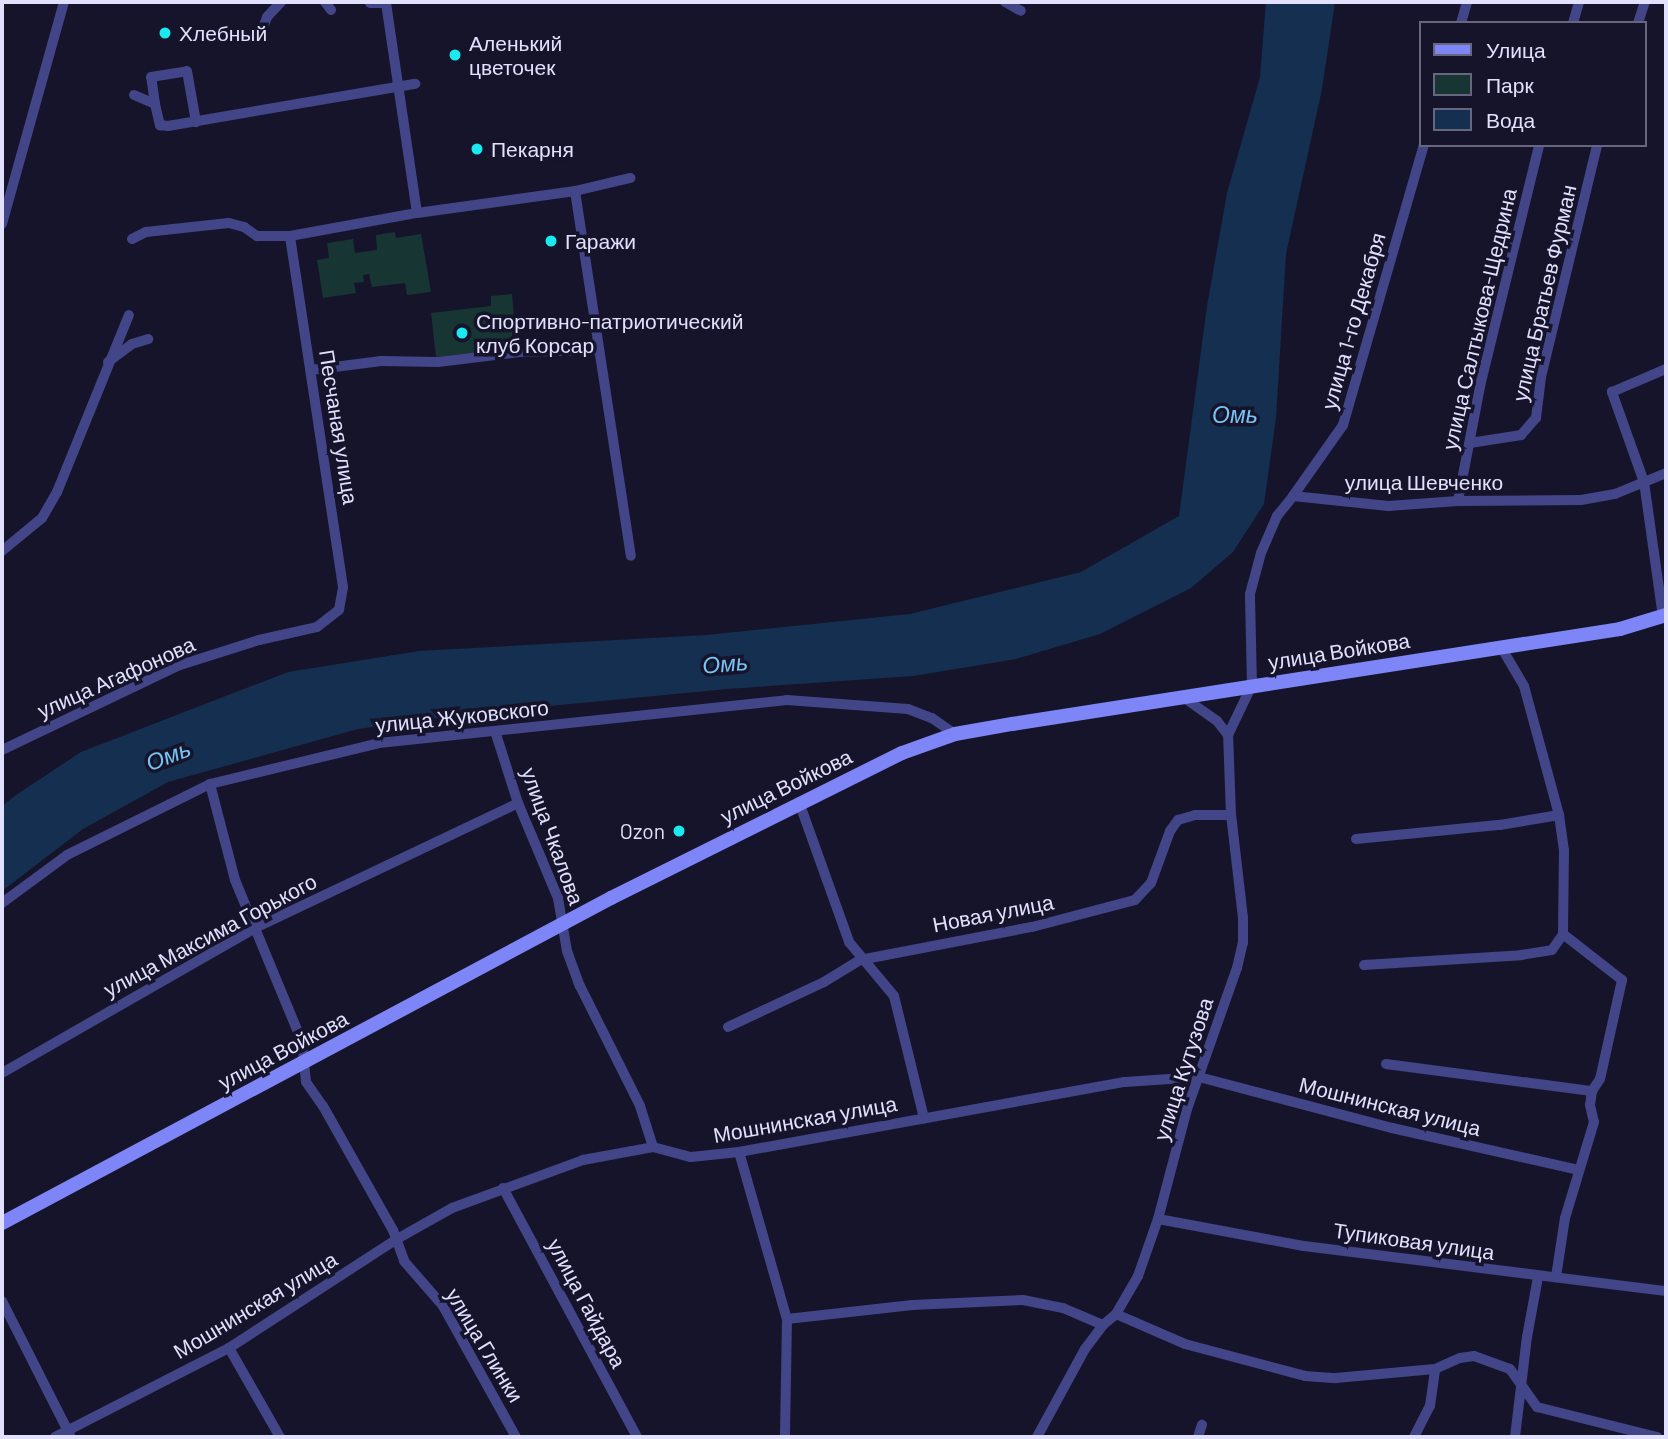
<!DOCTYPE html>
<html>
<head>
<meta charset="utf-8">
<style>
  body { margin:0 }
  #map { position:relative; width:1668px; height:1439px; overflow:hidden; background:#16142b; font-family:Barlow,sans-serif }
  div>[style] { position:absolute }
  [style*='--x'] { left:calc(var(--x)*1px); top:calc(var(--y)*1px); width:calc(var(--w)*1px); rotate:calc(var(--a)*1deg) }
  .green>* { inset:0; background:#173532 }
  .water>* { inset:0; background:#142f4f }
  .minor>* { height:10px; margin:-5px; padding:0 5px; transform-origin:5px; border-radius:5px; background:#424587 }
  .secondary>* { height:14px; margin:-7px; padding:0 7px; transform-origin:7px; border-radius:7px; background:#7e85f6 }
  .dots>* { width:19px; height:19px; translate:-50% -50%; box-sizing:border-box; border:4px solid #16142b; border-radius:50% }
  span { translate:-50% -50%; white-space:nowrap; text-align:center; line-height:1.15; -webkit-text-stroke:7px #16142b; paint-order:stroke }
  .poi-label { font-size:21px; color:#e1e0fd }
  .left { translate:0 -50%; text-align:left }
  .right { translate:-100% -50%; text-align:right }
  .street-label { font-size:21px; color:#e1e0fd }
  .water-label { font-size:23px; color:#76c4f5; font-style:italic }
  .frame { position:absolute; inset:0; border:4px solid #e1e0fd; pointer-events:none }
  .legend { position:absolute; left:1419px; top:21px; width:228px; height:126px; box-sizing:border-box; background:#16142b; border:2px solid #67667f; margin:0; padding:9px 12px; list-style:none; font-size:21px; color:#e1e0fd }
  .legend li { display:flex; align-items:center; gap:14px; height:35px }
  .legend b { width:35px; border:2px solid #67667f }
</style>
</head>
<body>
<div id="map">
  <div class="green">
    <div style="clip-path:polygon(395px 232px,396px 238px,421px 234px,431px 292px,407px 295px,405px 283px,372px 287px,369px 274px,363px 275px,364px 282px,354px 283px,356px 293px,323px 298px,317px 260px,329px 258px,327px 243px,353px 239px,355px 253px,377px 250px,376px 235px)"></div>
    <div style="clip-path:polygon(512px 294px,517px 348px,436px 357px,431px 313px,491px 306px,491px 296px)"></div>
  </div>
  <div class="water">
    <div style="clip-path:polygon(1266px 2px,1335px 2px,1322px 89px,1286px 254px,1276px 418px,1264px 504px,1233px 552px,1191px 588px,1100px 634px,1016px 659px,913px 676px,727px 689px,465px 714px,358px 729px,168px 782px,83px 829px,2px 891px,2px 806px,16px 795px,81px 752px,288px 672px,419px 651px,706px 635px,910px 614px,1081px 572px,1179px 516px,1207px 306px,1227px 193px,1260px 77px)"></div>
  </div>
  <div class="minor">
    <div style="--x:325;--y:2;--w:10;--a:53"></div>
    <div style="--x:1005;--y:2;--w:18;--a:29"></div>
    <div style="--x:370;--y:3;--w:16;--a:0"></div>
    <div style="--x:386;--y:3;--w:212;--a:81.6"></div>
    <div style="--x:1461;--y:23;--w:22;--a:-74"></div>
    <div style="--x:1573;--y:23;--w:22;--a:-74"></div>
    <div style="--x:1638;--y:23;--w:22;--a:-72"></div>
    <div style="--x:259;--y:39;--w:23;--a:-70"></div>
    <div style="--x:267;--y:17;--w:21;--a:-47"></div>
    <div style="--x:134;--y:95;--w:23;--a:23"></div>
    <div style="--x:155;--y:104;--w:22;--a:77"></div>
    <div style="--x:160;--y:125;--w:8;--a:7"></div>
    <div style="--x:168;--y:126;--w:251;--a:-9.7"></div>
    <div style="--x:155;--y:104;--w:27;--a:-98"></div>
    <div style="--x:151;--y:77;--w:36;--a:-9"></div>
    <div style="--x:187;--y:71;--w:52;--a:80"></div>
    <div style="--x:575;--y:191;--w:369;--a:81.3"></div>
    <div style="--x:2;--y:224;--w:230;--a:-74.4"></div>
    <div style="--x:132;--y:239;--w:16;--a:-27"></div>
    <div style="--x:146;--y:232;--w:83;--a:-6.2"></div>
    <div style="--x:229;--y:223;--w:16;--a:15"></div>
    <div style="--x:244;--y:227;--w:16;--a:35"></div>
    <div style="--x:257;--y:236;--w:33;--a:0"></div>
    <div style="--x:290;--y:236;--w:129;--a:-10.3"></div>
    <div style="--x:417;--y:213;--w:160;--a:-7.9"></div>
    <div style="--x:575;--y:191;--w:57;--a:-13.3"></div>
    <div style="--x:108;--y:362;--w:30;--a:-37"></div>
    <div style="--x:132;--y:344;--w:17;--a:-17"></div>
    <div style="--x:311;--y:370;--w:71;--a:-7.3"></div>
    <div style="--x:381;--y:361;--w:57;--a:1"></div>
    <div style="--x:438;--y:362;--w:84;--a:-6.9"></div>
    <div style="--x:521;--y:352;--w:78;--a:-1.5"></div>
    <div style="--x:1470;--y:443;--w:52;--a:-8.9"></div>
    <div style="--x:1521;--y:435;--w:23;--a:-49"></div>
    <div style="--x:1536;--y:418;--w:41;--a:-83"></div>
    <div style="--x:1541;--y:377;--w:239;--a:-76.4"></div>
    <div style="--x:1293;--y:496;--w:87;--a:-54.8"></div>
    <div style="--x:1343;--y:425;--w:291;--a:-73.9"></div>
    <div style="--x:1458;--y:501;--w:121;--a:-79.1"></div>
    <div style="--x:1481;--y:382;--w:244;--a:-76.2"></div>
    <div style="--x:2;--y:551;--w:52;--a:-39.5"></div>
    <div style="--x:42;--y:518;--w:30;--a:-60"></div>
    <div style="--x:57;--y:492;--w:191;--a:-67.9"></div>
    <div style="--x:1663;--y:617;--w:136;--a:-98"></div>
    <div style="--x:1644;--y:482;--w:96;--a:-109.6"></div>
    <div style="--x:1612;--y:392;--w:59;--a:-23.1"></div>
    <div style="--x:1501;--y:647;--w:45;--a:59.5"></div>
    <div style="--x:1524;--y:686;--w:134;--a:74.8"></div>
    <div style="--x:1559;--y:815;--w:35;--a:82"></div>
    <div style="--x:1564;--y:850;--w:84;--a:90.7"></div>
    <div style="--x:1563;--y:934;--w:75;--a:37.9"></div>
    <div style="--x:1622;--y:980;--w:101;--a:102.5"></div>
    <div style="--x:1600;--y:1079;--w:14;--a:124"></div>
    <div style="--x:1592;--y:1091;--w:14;--a:98"></div>
    <div style="--x:1590;--y:1105;--w:17;--a:77"></div>
    <div style="--x:1594;--y:1122;--w:100;--a:106.8"></div>
    <div style="--x:1565;--y:1218;--w:60;--a:98.7"></div>
    <div style="--x:1183;--y:697;--w:42;--a:35.2"></div>
    <div style="--x:1217;--y:721;--w:18;--a:52"></div>
    <div style="--x:495;--y:731;--w:76;--a:72.3"></div>
    <div style="--x:518;--y:803;--w:103;--a:67.2"></div>
    <div style="--x:558;--y:898;--w:54;--a:80.4"></div>
    <div style="--x:567;--y:951;--w:37;--a:70"></div>
    <div style="--x:580;--y:986;--w:134;--a:63.4"></div>
    <div style="--x:640;--y:1106;--w:43;--a:72.4"></div>
    <div style="--x:2;--y:750;--w:194;--a:-25.6"></div>
    <div style="--x:177;--y:666;--w:86;--a:-17.6"></div>
    <div style="--x:259;--y:640;--w:59;--a:-12.6"></div>
    <div style="--x:317;--y:627;--w:28;--a:-38"></div>
    <div style="--x:339;--y:610;--w:23;--a:-80"></div>
    <div style="--x:343;--y:587;--w:355;--a:-98.6"></div>
    <div style="--x:210;--y:784;--w:99;--a:75.4"></div>
    <div style="--x:235;--y:880;--w:175;--a:67.5"></div>
    <div style="--x:302;--y:1042;--w:40;--a:84.3"></div>
    <div style="--x:306;--y:1082;--w:29;--a:55"></div>
    <div style="--x:323;--y:1106;--w:142;--a:60.6"></div>
    <div style="--x:393;--y:1230;--w:33;--a:70"></div>
    <div style="--x:404;--y:1261;--w:60;--a:49.1"></div>
    <div style="--x:443;--y:1306;--w:150;--a:60.9"></div>
    <div style="--x:799;--y:802;--w:149;--a:70.3"></div>
    <div style="--x:849;--y:942;--w:70;--a:50.2"></div>
    <div style="--x:894;--y:996;--w:126;--a:76.2"></div>
    <div style="--x:1356;--y:839;--w:145;--a:-5.6"></div>
    <div style="--x:1500;--y:825;--w:60;--a:-9.6"></div>
    <div style="--x:2;--y:903;--w:81;--a:-36.4"></div>
    <div style="--x:67;--y:855;--w:160;--a:-26.4"></div>
    <div style="--x:210;--y:784;--w:174;--a:-13.6"></div>
    <div style="--x:379;--y:743;--w:410;--a:-6"></div>
    <div style="--x:787;--y:700;--w:121;--a:4.3"></div>
    <div style="--x:908;--y:709;--w:26;--a:21"></div>
    <div style="--x:932;--y:718;--w:28;--a:35"></div>
    <div style="--x:1364;--y:965;--w:157;--a:-3.6"></div>
    <div style="--x:1521;--y:955;--w:31;--a:-9"></div>
    <div style="--x:1552;--y:950;--w:19;--a:-55"></div>
    <div style="--x:728;--y:1027;--w:106;--a:-25.1"></div>
    <div style="--x:824;--y:982;--w:42;--a:-31.4"></div>
    <div style="--x:860;--y:960;--w:175;--a:-10.9"></div>
    <div style="--x:1032;--y:927;--w:106;--a:-14.7"></div>
    <div style="--x:1135;--y:900;--w:23;--a:-47"></div>
    <div style="--x:1151;--y:883;--w:55;--a:-69.9"></div>
    <div style="--x:1170;--y:831;--w:14;--a:-54"></div>
    <div style="--x:1178;--y:820;--w:18;--a:-16"></div>
    <div style="--x:1195;--y:815;--w:36;--a:0"></div>
    <div style="--x:1386;--y:1064;--w:208;--a:7.5"></div>
    <div style="--x:2;--y:1073;--w:289;--a:-29.8"></div>
    <div style="--x:253;--y:929;--w:293;--a:-25.4"></div>
    <div style="--x:739;--y:1152;--w:174;--a:74"></div>
    <div style="--x:787;--y:1319;--w:118;--a:91"></div>
    <div style="--x:503;--y:1188;--w:283;--a:61.7"></div>
    <div style="--x:1158;--y:1219;--w:148;--a:10.5"></div>
    <div style="--x:1304;--y:1246;--w:365;--a:7.1"></div>
    <div style="--x:2;--y:1301;--w:150;--a:63.1"></div>
    <div style="--x:1116;--y:1314;--w:75;--a:23.5"></div>
    <div style="--x:1185;--y:1344;--w:124;--a:14.9"></div>
    <div style="--x:1305;--y:1376;--w:31;--a:4"></div>
    <div style="--x:1336;--y:1378;--w:99;--a:-5.2"></div>
    <div style="--x:1435;--y:1369;--w:27;--a:-24"></div>
    <div style="--x:1460;--y:1358;--w:14;--a:-8"></div>
    <div style="--x:1474;--y:1356;--w:38;--a:20"></div>
    <div style="--x:1510;--y:1369;--w:47;--a:54.6"></div>
    <div style="--x:1537;--y:1407;--w:124;--a:14"></div>
    <div style="--x:787;--y:1319;--w:126;--a:-6.4"></div>
    <div style="--x:912;--y:1305;--w:111;--a:-2.6"></div>
    <div style="--x:1023;--y:1300;--w:41;--a:11.3"></div>
    <div style="--x:1063;--y:1308;--w:43;--a:23"></div>
    <div style="--x:229;--y:1348;--w:103;--a:60.2"></div>
    <div style="--x:55;--y:1437;--w:195;--a:-27.1"></div>
    <div style="--x:229;--y:1348;--w:200;--a:-33"></div>
    <div style="--x:397;--y:1239;--w:63;--a:-29.4"></div>
    <div style="--x:452;--y:1208;--w:140;--a:-20.1"></div>
    <div style="--x:583;--y:1160;--w:71;--a:-10.5"></div>
    <div style="--x:653;--y:1147;--w:39;--a:15"></div>
    <div style="--x:691;--y:1157;--w:48;--a:-5.9"></div>
    <div style="--x:739;--y:1152;--w:392;--a:-10.3"></div>
    <div style="--x:1125;--y:1082;--w:74;--a:-3.9"></div>
    <div style="--x:1199;--y:1077;--w:200;--a:14.8"></div>
    <div style="--x:1392;--y:1128;--w:191;--a:12.7"></div>
    <div style="--x:1037;--y:1437;--w:100;--a:-61.4"></div>
    <div style="--x:1085;--y:1349;--w:30;--a:-53"></div>
    <div style="--x:1103;--y:1325;--w:17;--a:-40"></div>
    <div style="--x:1116;--y:1314;--w:44;--a:-59.9"></div>
    <div style="--x:1138;--y:1276;--w:60;--a:-70.7"></div>
    <div style="--x:1158;--y:1219;--w:114;--a:-75.2"></div>
    <div style="--x:1187;--y:1109;--w:150;--a:-70.5"></div>
    <div style="--x:1237;--y:968;--w:26;--a:-77"></div>
    <div style="--x:1243;--y:943;--w:25;--a:-90"></div>
    <div style="--x:1243;--y:918;--w:104;--a:-96.6"></div>
    <div style="--x:1231;--y:815;--w:80;--a:-92.1"></div>
    <div style="--x:1228;--y:735;--w:55;--a:-64.4"></div>
    <div style="--x:1252;--y:685;--w:91;--a:-91.3"></div>
    <div style="--x:1250;--y:594;--w:42;--a:-75"></div>
    <div style="--x:1261;--y:553;--w:40;--a:-66.6"></div>
    <div style="--x:1277;--y:516;--w:26;--a:-51"></div>
    <div style="--x:1293;--y:496;--w:96;--a:6"></div>
    <div style="--x:1388;--y:506;--w:70;--a:-4.1"></div>
    <div style="--x:1458;--y:501;--w:123;--a:-0.5"></div>
    <div style="--x:1581;--y:500;--w:35;--a:-10"></div>
    <div style="--x:1615;--y:494;--w:55;--a:-22.4"></div>
    <div style="--x:1198;--y:1437;--w:13;--a:-72"></div>
    <div style="--x:1414;--y:1437;--w:35;--a:-63"></div>
    <div style="--x:1430;--y:1406;--w:37;--a:-82"></div>
    <div style="--x:1515;--y:1437;--w:101;--a:-83.2"></div>
    <div style="--x:1527;--y:1337;--w:61;--a:-79.6"></div>
  </div>
  <div class="secondary">
    <div style="--x:2;--y:1223;--w:690;--a:-28.09"></div>
    <div style="--x:611;--y:898;--w:325;--a:-26.5"></div>
    <div style="--x:902;--y:753;--w:56;--a:-19.7"></div>
    <div style="--x:955;--y:734;--w:58;--a:-10"></div>
    <div style="--x:1012;--y:724;--w:615;--a:-8.88"></div>
    <div style="--x:1620;--y:629;--w:48;--a:-16.9"></div>
  </div>
  <div class="dots">
    <div style="left:165px;top:33px;background:#1aeaef"></div>
    <div style="left:455px;top:55px;background:#1aeaef"></div>
    <div style="left:477px;top:149px;background:#1aeaef"></div>
    <div style="left:551px;top:241px;background:#1aeaef"></div>
    <div style="left:462px;top:333px;background:#1aeaef"></div>
    <div style="left:679px;top:831px;background:#1aeaef"></div>
  </div>
  <div class="poi-label">
    <span class="left" style="left:179px;top:33px">Хлебный</span>
    <span class="left" style="left:469px;top:55px">Аленький<br>цветочек</span>
    <span class="left" style="left:491px;top:149px">Пекарня</span>
    <span class="left" style="left:565px;top:241px">Гаражи</span>
    <span class="left" style="left:476px;top:333px">Спортивно-патриотический<br>клуб Корсар</span>
    <span class="right" style="left:665px;top:831px">Ozon</span>
  </div>
  <div class="street-label">
    <span style="left:1544px;top:293px;rotate:-77deg">улица Братьев Фурман</span>
    <span style="left:1479px;top:319px;rotate:-77deg">улица Салтыкова-Щедрина</span>
    <span style="left:1353px;top:321px;rotate:-74deg">улица 1-го Декабря</span>
    <span style="left:339px;top:427px;rotate:81deg">Песчаная улица</span>
    <span style="left:1424px;top:482px">улица Шевченко</span>
    <span style="left:1339px;top:651px;rotate:-9deg">улица Войкова</span>
    <span style="left:116px;top:677px;rotate:-24deg">улица Агафонова</span>
    <span style="left:462px;top:716px;rotate:-6deg">улица Жуковского</span>
    <span style="left:786px;top:786px;rotate:-26deg">улица Войкова</span>
    <span style="left:553px;top:836px;rotate:70deg">улица Чкалова</span>
    <span style="left:993px;top:913px;rotate:-11deg">Новая улица</span>
    <span style="left:210px;top:935px;rotate:-28deg">улица Максима Горького</span>
    <span style="left:283px;top:1050px;rotate:-28deg">улица Войкова</span>
    <span style="left:1183px;top:1069px;rotate:-72deg">улица Кутузова</span>
    <span style="left:1390px;top:1106px;rotate:14deg">Мошнинская улица</span>
    <span style="left:805px;top:1119px;rotate:-10deg">Мошнинская улица</span>
    <span style="left:1414px;top:1241px;rotate:8deg">Тупиковая улица</span>
    <span style="left:587px;top:1303px;rotate:62deg">улица Гайдара</span>
    <span style="left:255px;top:1305px;rotate:-31deg">Мошнинская улица</span>
    <span style="left:485px;top:1345px;rotate:59deg">улица Глинки</span>
  </div>
  <div class="water-label">
    <span style="left:1235px;top:414px">Омь</span>
    <span style="left:725px;top:663px;rotate:-5deg">Омь</span>
    <span style="left:168px;top:755px;rotate:-21deg">Омь</span>
  </div>
  <div class="frame"></div>
  <ul class="legend">
  <li><b style="height:9px;background:#7e85f6"></b>Улица</li>
  <li><b style="height:19px;background:#173532"></b>Парк</li>
  <li><b style="height:19px;background:#142f4f"></b>Вода</li>
  </ul>
</div>
</body>
</html>
